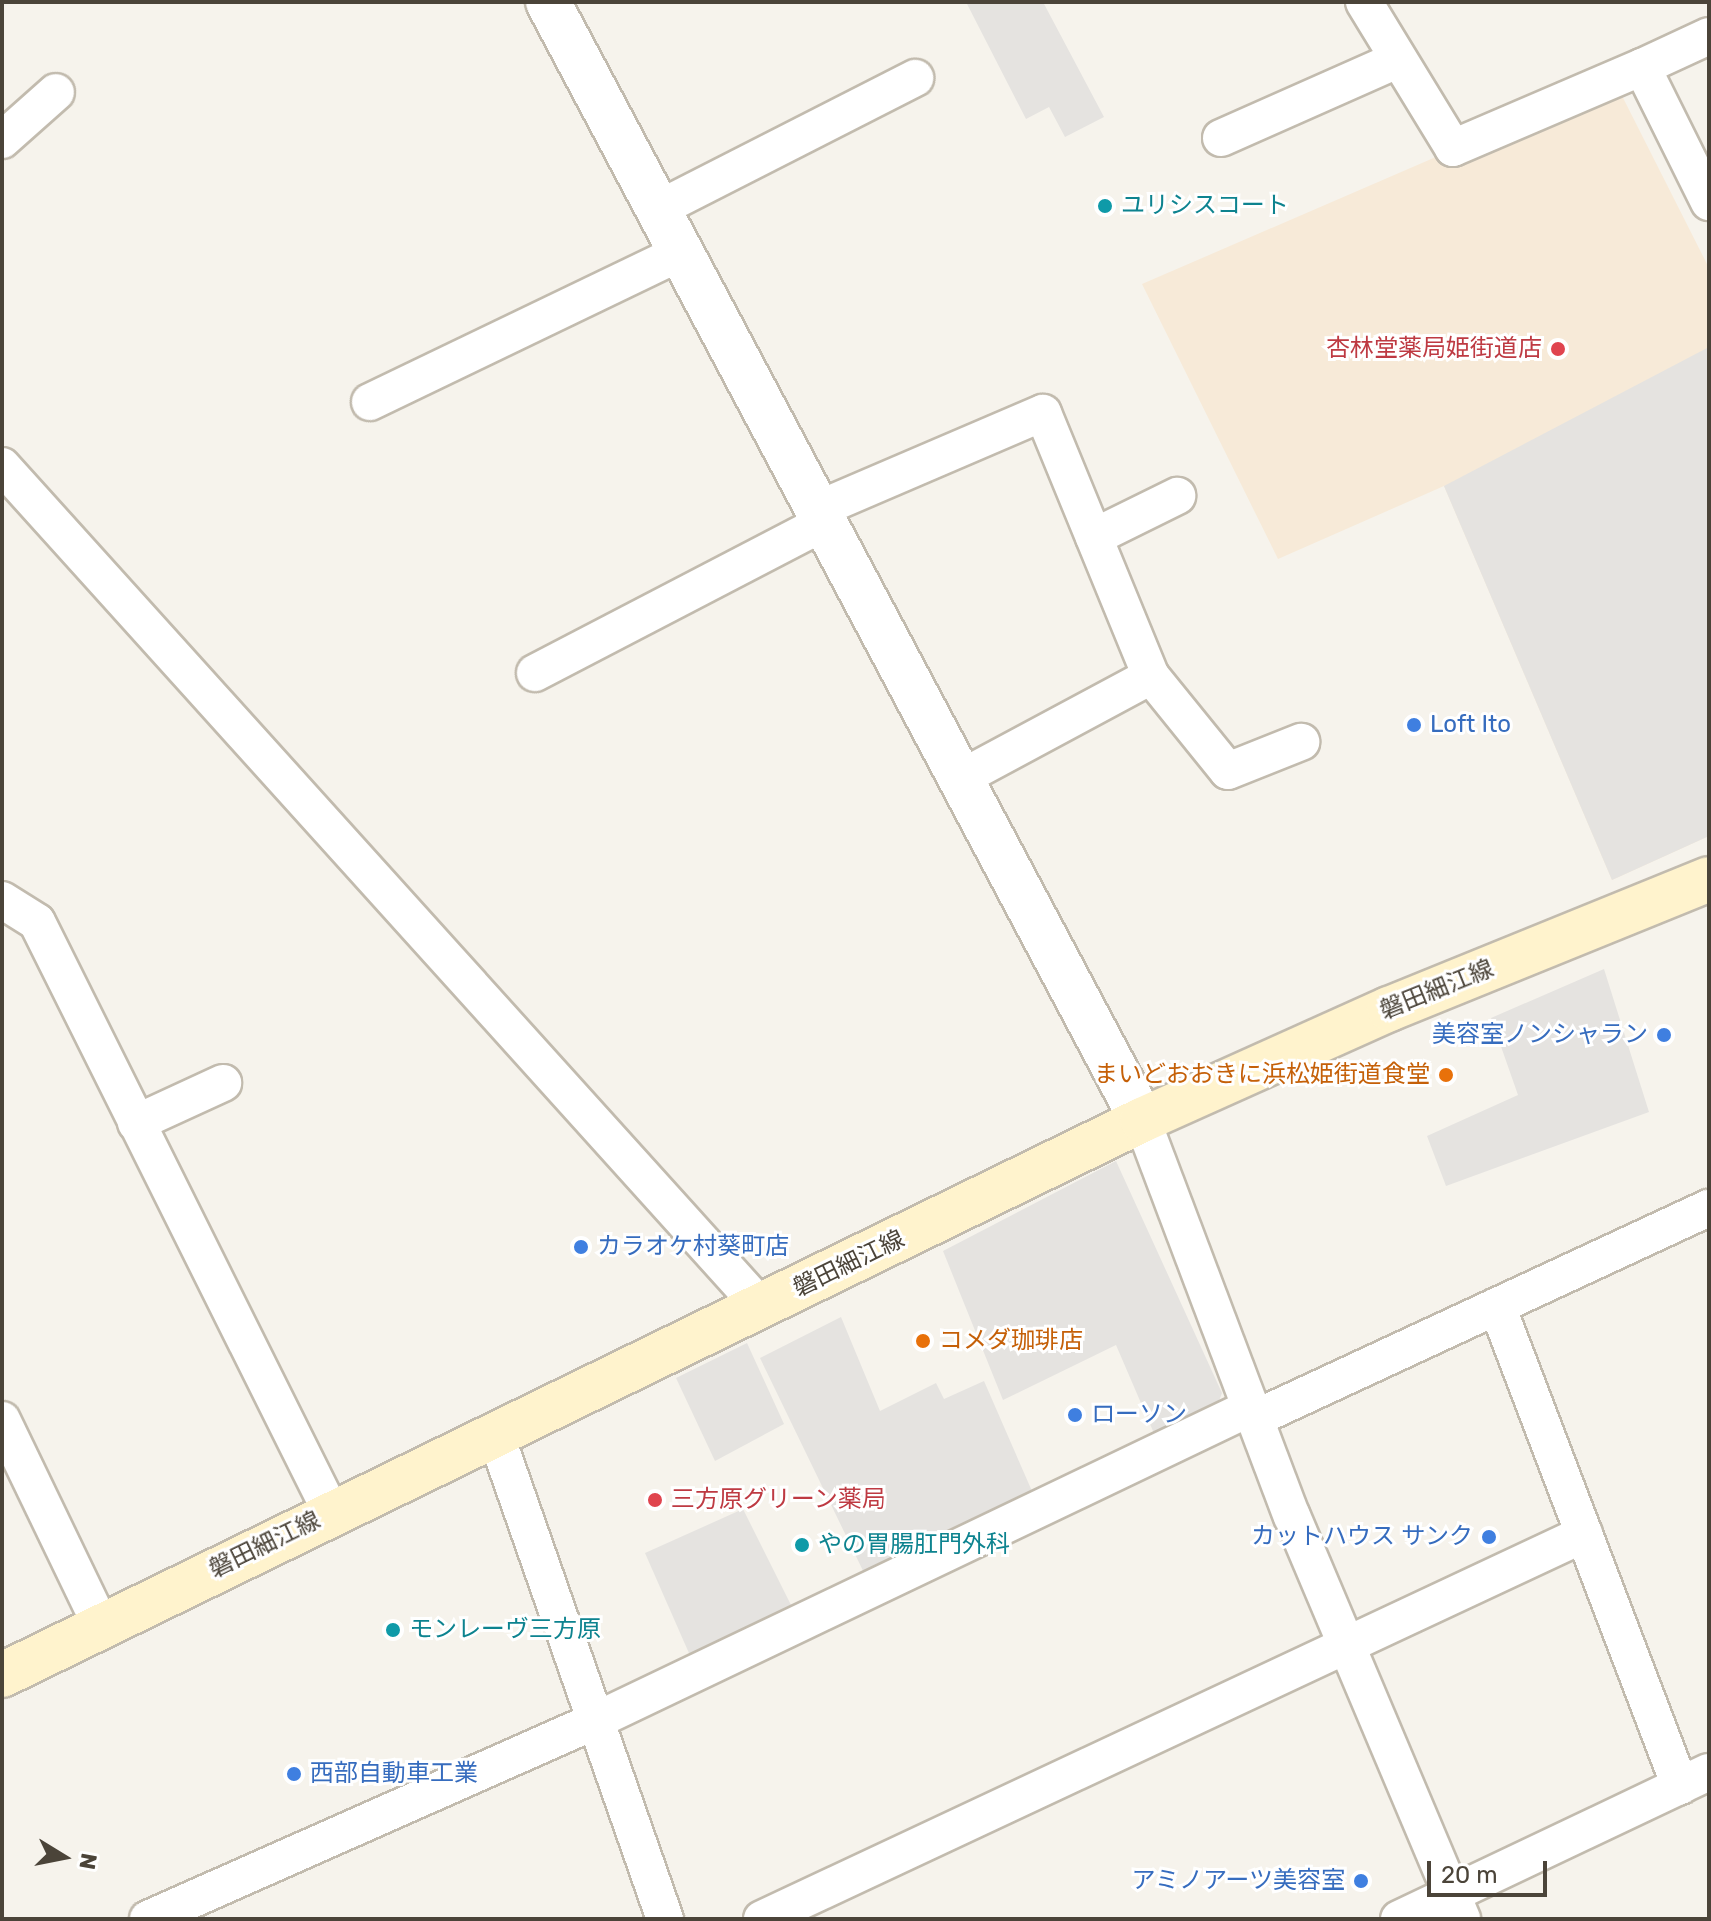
<!DOCTYPE html>
<html>
<head>
<meta charset="utf-8">
<style>
  body { margin:0 }
  #map { position:relative; width:1711px; height:1921px; overflow:hidden; background:#f6f3ec; font-family:Rubik,"Noto Sans JP",sans-serif }
  div>[style] { position:absolute }
  [style*='--x'] { left:calc(var(--x)*1px); top:calc(var(--y)*1px); width:calc(var(--w)*1px); rotate:calc(var(--a)*1deg) }
  .commercial>* { inset:0; background:#f7ead8 }
  .parking>* { inset:0; background:#e5e3e0 }
  .roads { filter:drop-shadow(2px 0 #c2bbae) drop-shadow(-2px 0 #c2bbae) drop-shadow(0 2px #c2bbae) drop-shadow(0 -2px #c2bbae) }
  .minor>* { height:36px; margin:-18px; padding:0 18px; transform-origin:18px; border-radius:18px; background:#fff }
  .tertiary>* { height:44px; margin:-22px; padding:0 22px; transform-origin:22px; border-radius:22px; background:#fff }
  .secondary>* { height:44px; margin:-22px; padding:0 22px; transform-origin:22px; border-radius:22px; background:#fff3cd }
  .dots>* { width:22px; height:22px; translate:-50% -50%; box-sizing:border-box; border:4px solid #fff; border-radius:50% }
  span { translate:-50% -50%; white-space:nowrap; text-align:center; line-height:1.15; -webkit-text-stroke:6px #fff; paint-order:stroke }
  .culture-label { font-size:24px; color:#0d838f }
  .left { translate:0 -50%; text-align:left }
  .health-label { font-size:24px; color:#be3a42 }
  .right { translate:-100% -50%; text-align:right }
  .shop-label { font-size:24px; color:#366cbe }
  .street-label { font-size:24px; color:#4b4439 }
  .food-label { font-size:24px; color:#c56008 }
  .frame { position:absolute; inset:0; border:4px solid #4b4439; pointer-events:none }
  .north { position:absolute; left:24px; top:1817px; width:80px; height:80px; -webkit-text-stroke:6px #fff; paint-order:stroke; rotate:100deg; font-size:22px; font-weight:700; line-height:32px; text-align:center; color:#4b4439 }
  .north::after { content:''; display:block; margin:auto; width:28px; height:36px; background:#4b4439; clip-path:polygon(50% 0,100% 100%,50% 72%,0 100%) }
  .scale { position:absolute; left:1427px; top:1861px; width:120px; height:36px; box-sizing:border-box; border:4px solid #4b4439; border-top:0; padding-left:10px; font-size:24px; line-height:28px; white-space:nowrap; color:#4b4439; -webkit-text-stroke:6px #fff; paint-order:stroke }
</style>
</head>
<body>
<div id="map">
  <div class="commercial">
    <div style="clip-path:polygon(1614px 80px,1709px 268px,1709px 836px,1612px 880px,1444px 486px,1278px 559px,1142px 284px)"></div>
  </div>
  <div class="parking">
    <div style="clip-path:polygon(966px 2px,1043px 2px,1104px 117px,1065px 137px,1049px 107px,1026px 119px)"></div>
    <div style="clip-path:polygon(1709px 347px,1709px 836px,1612px 880px,1444px 486px)"></div>
    <div style="clip-path:polygon(1604px 969px,1649px 1112px,1446px 1186px,1427px 1136px,1518px 1095px,1491px 1018px)"></div>
    <div style="clip-path:polygon(1116px 1161px,1222px 1393px,1216px 1409px,1156px 1438px,1116px 1345px,1003px 1400px,943px 1251px)"></div>
    <div style="clip-path:polygon(841px 1317px,880px 1411px,936px 1383px,944px 1399px,984px 1381px,1035px 1498px,867px 1579px,760px 1358px)"></div>
    <div style="clip-path:polygon(747px 1343px,784px 1424px,715px 1461px,676px 1378px)"></div>
    <div style="clip-path:polygon(743px 1509px,795px 1613px,692px 1660px,645px 1553px)"></div>
  </div>
  <div class="roads">
    <div class="minor">
      <div style="--x:1364;--y:2;--w:171;--a:58.6"></div>
      <div style="--x:1453;--y:148;--w:206;--a:-23.2"></div>
      <div style="--x:1642;--y:67;--w:151;--a:63.6"></div>
      <div style="--x:1642;--y:67;--w:74;--a:-24.8"></div>
      <div style="--x:1221;--y:138;--w:193;--a:-23.9"></div>
      <div style="--x:2;--y:140;--w:72;--a:-41.6"></div>
      <div style="--x:656;--y:210;--w:291;--a:-27"></div>
      <div style="--x:370;--y:402;--w:342;--a:-25.7"></div>
      <div style="--x:2;--y:466;--w:1133;--a:47.93"></div>
      <div style="--x:814;--y:511;--w:249;--a:-23.2"></div>
      <div style="--x:1043;--y:413;--w:284;--a:67.7"></div>
      <div style="--x:1151;--y:676;--w:218;--a:151.8"></div>
      <div style="--x:1094;--y:537;--w:93;--a:-26.3"></div>
      <div style="--x:535;--y:673;--w:322;--a:-27.5"></div>
      <div style="--x:1151;--y:676;--w:122;--a:51"></div>
      <div style="--x:1228;--y:771;--w:79;--a:-21.7"></div>
      <div style="--x:2;--y:900;--w:41;--a:32.2"></div>
      <div style="--x:37;--y:922;--w:659;--a:63.51"></div>
      <div style="--x:1142;--y:1120;--w:423;--a:69.3"></div>
      <div style="--x:1292;--y:1516;--w:437;--a:67.1"></div>
      <div style="--x:136;--y:1123;--w:96;--a:-24.7"></div>
      <div style="--x:1497;--y:1306;--w:514;--a:69.13"></div>
      <div style="--x:1256;--y:1418;--w:499;--a:-24.9"></div>
      <div style="--x:2;--y:1420;--w:229;--a:64.3"></div>
      <div style="--x:495;--y:1433;--w:515;--a:70.72"></div>
      <div style="--x:148;--y:1919;--w:493;--a:-23.9"></div>
      <div style="--x:599;--y:1719;--w:724;--a:-25.54"></div>
      <div style="--x:762;--y:1919;--w:908;--a:-25.1"></div>
      <div style="--x:1399;--y:1919;--w:343;--a:-25.4"></div>
    </div>
    <div class="tertiary">
      <div style="--x:548;--y:2;--w:1266;--a:62.02"></div>
    </div>
    <div class="secondary">
      <div style="--x:2;--y:1675;--w:1268;--a:-25.96"></div>
      <div style="--x:1142;--y:1120;--w:271;--a:-24.2"></div>
      <div style="--x:1389;--y:1009;--w:345;--a:-22.1"></div>
    </div>
  </div>
  <div class="dots">
    <div style="left:1105px;top:206px;background:#0f9aa8"></div>
    <div style="left:1558px;top:349px;background:#e0444e"></div>
    <div style="left:1414px;top:725px;background:#3f7fe0"></div>
    <div style="left:1664px;top:1035px;background:#3f7fe0"></div>
    <div style="left:1446px;top:1075px;background:#e8710a"></div>
    <div style="left:581px;top:1247px;background:#3f7fe0"></div>
    <div style="left:923px;top:1341px;background:#e8710a"></div>
    <div style="left:1075px;top:1415px;background:#3f7fe0"></div>
    <div style="left:655px;top:1500px;background:#e0444e"></div>
    <div style="left:1489px;top:1537px;background:#3f7fe0"></div>
    <div style="left:802px;top:1545px;background:#0f9aa8"></div>
    <div style="left:393px;top:1630px;background:#0f9aa8"></div>
    <div style="left:294px;top:1774px;background:#3f7fe0"></div>
    <div style="left:1361px;top:1881px;background:#3f7fe0"></div>
  </div>
  <div class="culture-label">
    <span class="left" style="left:1121px;top:206px">ユリシスコート</span>
    <span class="left" style="left:818px;top:1545px">やの胃腸肛門外科</span>
    <span class="left" style="left:409px;top:1630px">モンレーヴ三方原</span>
  </div>
  <div class="health-label">
    <span class="right" style="left:1542px;top:349px">杏林堂薬局姫街道店</span>
    <span class="left" style="left:671px;top:1500px">三方原グリーン薬局</span>
  </div>
  <div class="shop-label">
    <span class="left" style="left:1430px;top:725px">Loft Ito</span>
    <span class="right" style="left:1648px;top:1035px">美容室ノンシャラン</span>
    <span class="left" style="left:597px;top:1247px">カラオケ村葵町店</span>
    <span class="left" style="left:1091px;top:1415px">ローソン</span>
    <span class="right" style="left:1473px;top:1537px">カットハウス サンク</span>
    <span class="left" style="left:310px;top:1774px">西部自動車工業</span>
    <span class="right" style="left:1345px;top:1881px">アミノアーツ美容室</span>
  </div>
  <div class="street-label">
    <span style="left:1437px;top:990px;rotate:-22deg">磐田細江線</span>
    <span style="left:849px;top:1264px;rotate:-26deg">磐田細江線</span>
    <span style="left:265px;top:1545px;rotate:-26deg">磐田細江線</span>
  </div>
  <div class="food-label">
    <span class="right" style="left:1430px;top:1075px">まいどおおきに浜松姫街道食堂</span>
    <span class="left" style="left:939px;top:1341px">コメダ珈琲店</span>
  </div>
  <div class="frame"></div>
  <div class="north">N</div>
  <div class="scale">20 m</div>
</div>
</body>
</html>
